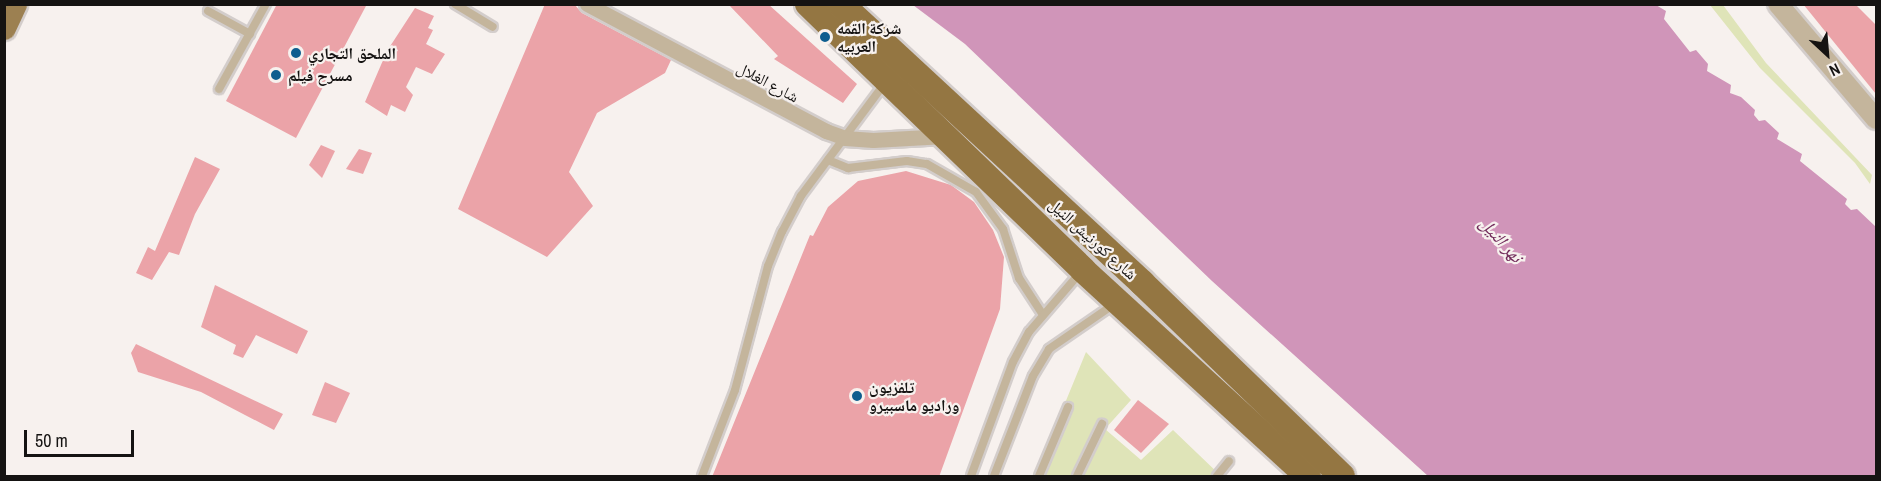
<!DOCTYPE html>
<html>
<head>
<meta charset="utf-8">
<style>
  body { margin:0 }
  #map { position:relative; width:1881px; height:481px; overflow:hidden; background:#f7f1ee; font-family:"Archivo Narrow","Noto Naskh Arabic",sans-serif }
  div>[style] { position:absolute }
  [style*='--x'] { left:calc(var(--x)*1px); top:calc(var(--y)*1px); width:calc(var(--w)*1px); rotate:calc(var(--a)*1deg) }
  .green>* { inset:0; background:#dfe4b8 }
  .water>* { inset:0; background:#d095b9 }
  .building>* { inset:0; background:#eba3a8 }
  .roads { filter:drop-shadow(2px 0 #d3cdcb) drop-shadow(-2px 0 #d3cdcb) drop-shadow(0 2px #d3cdcb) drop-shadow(0 -2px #d3cdcb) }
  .service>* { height:8px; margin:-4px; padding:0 4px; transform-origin:4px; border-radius:4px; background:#c4b59c }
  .minor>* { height:15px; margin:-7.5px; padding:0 7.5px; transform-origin:7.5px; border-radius:7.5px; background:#c4b59c }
  .tertiary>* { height:20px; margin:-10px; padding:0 10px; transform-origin:10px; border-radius:10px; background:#c4b59c }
  .primary>* { height:24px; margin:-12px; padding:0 12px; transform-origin:12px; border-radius:12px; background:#9c8051 }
  .trunk>* { height:26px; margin:-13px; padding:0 13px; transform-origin:13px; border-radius:13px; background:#947642 }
  .dots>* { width:16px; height:16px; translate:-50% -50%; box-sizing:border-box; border:3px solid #f7f1ee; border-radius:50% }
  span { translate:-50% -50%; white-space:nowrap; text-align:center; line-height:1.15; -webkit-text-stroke:4.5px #f7f1ee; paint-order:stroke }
  .poi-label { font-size:16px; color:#151312; font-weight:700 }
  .left { translate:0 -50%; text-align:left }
  .street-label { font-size:16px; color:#151312 }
  .water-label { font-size:18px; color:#722b5b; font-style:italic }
  .frame { position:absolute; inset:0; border:6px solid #151312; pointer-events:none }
  .north { position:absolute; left:1797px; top:24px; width:60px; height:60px; -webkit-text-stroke:4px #f7f1ee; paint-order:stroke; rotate:154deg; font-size:16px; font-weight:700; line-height:24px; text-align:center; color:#151312 }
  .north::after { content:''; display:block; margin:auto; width:21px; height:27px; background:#151312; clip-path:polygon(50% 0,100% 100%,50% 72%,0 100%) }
  .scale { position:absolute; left:24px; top:430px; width:110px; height:27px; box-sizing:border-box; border:3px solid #151312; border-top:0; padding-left:8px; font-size:18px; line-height:21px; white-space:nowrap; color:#151312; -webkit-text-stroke:4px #f7f1ee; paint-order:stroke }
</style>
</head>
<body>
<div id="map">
  <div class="green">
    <div style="clip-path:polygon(1710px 5px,1723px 5px,1766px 63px,1872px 175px,1870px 184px,1855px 163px,1760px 68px)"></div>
    <div style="clip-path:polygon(1086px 352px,1131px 400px,1105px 429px,1141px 460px,1173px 430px,1221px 476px,1035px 476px)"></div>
  </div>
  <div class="water">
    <div style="clip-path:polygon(913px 5px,1656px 5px,1666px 11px,1664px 19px,1690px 52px,1696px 50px,1708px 64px,1707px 71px,1731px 85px,1730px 93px,1741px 97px,1755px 110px,1754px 115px,1759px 121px,1765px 120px,1779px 133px,1777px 139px,1802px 154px,1800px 161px,1847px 199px,1845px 204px,1851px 210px,1857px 209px,1876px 227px,1876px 476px,1428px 476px,1212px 281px,965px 44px)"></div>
  </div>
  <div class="building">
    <div style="clip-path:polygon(277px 4px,367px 4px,296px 138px,226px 101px)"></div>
    <div style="clip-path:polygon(545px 4px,574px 4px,582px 13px,671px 60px,665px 73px,597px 113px,569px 172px,593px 206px,547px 257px,458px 209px)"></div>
    <div style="clip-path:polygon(728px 4px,768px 4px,857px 84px,843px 103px,774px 59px,778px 56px)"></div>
    <div style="clip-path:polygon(1803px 4px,1855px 4px,1876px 25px,1876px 94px)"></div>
    <div style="clip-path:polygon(415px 8px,434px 16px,428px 28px,433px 30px,426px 44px,445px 54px,432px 74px,416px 67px,406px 87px,413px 95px,405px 112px,391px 105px,387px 116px,365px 102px,387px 51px)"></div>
    <div style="clip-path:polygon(321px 145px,335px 151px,322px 178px,309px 165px)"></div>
    <div style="clip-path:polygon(359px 149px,372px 153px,363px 174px,346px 169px)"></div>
    <div style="clip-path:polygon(195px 157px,220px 169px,195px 214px,179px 255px,169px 252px,152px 280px,136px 273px,148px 247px,155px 251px)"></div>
    <div style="clip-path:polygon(906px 171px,951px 185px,974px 202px,993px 230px,1004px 257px,1000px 309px,939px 477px,712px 477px,810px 235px,813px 236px,828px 207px,858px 181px)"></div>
    <div style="clip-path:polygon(215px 285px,308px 331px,297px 354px,256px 335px,243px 358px,233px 354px,236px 345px,201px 327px)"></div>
    <div style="clip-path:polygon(136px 344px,283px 414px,274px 430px,201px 392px,138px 372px,131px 353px)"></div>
    <div style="clip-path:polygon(325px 382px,350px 393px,336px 423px,312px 415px)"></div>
    <div style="clip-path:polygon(1138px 400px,1169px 424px,1141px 453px,1114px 430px)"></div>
  </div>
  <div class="roads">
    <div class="service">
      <div style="--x:455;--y:4;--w:44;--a:31.2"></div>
      <div style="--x:208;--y:11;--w:48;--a:28.7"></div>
      <div style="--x:219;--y:89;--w:97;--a:-61.1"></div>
      <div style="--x:828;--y:160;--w:22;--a:22"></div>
      <div style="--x:848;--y:168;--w:59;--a:-6.8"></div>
      <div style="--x:907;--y:161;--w:20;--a:9"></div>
      <div style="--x:927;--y:164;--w:56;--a:29.7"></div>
      <div style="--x:976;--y:192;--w:46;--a:53.9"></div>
      <div style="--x:1003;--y:229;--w:52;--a:71.9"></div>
      <div style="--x:1019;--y:278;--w:44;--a:57"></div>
      <div style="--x:702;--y:476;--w:92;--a:-69"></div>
      <div style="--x:735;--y:390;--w:128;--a:-75.1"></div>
      <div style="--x:768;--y:266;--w:37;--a:-68"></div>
      <div style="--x:782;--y:232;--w:41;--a:-62.2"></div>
      <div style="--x:801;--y:196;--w:141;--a:-53.4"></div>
      <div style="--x:971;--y:476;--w:121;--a:-69.8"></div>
      <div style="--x:1013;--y:362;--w:34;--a:-62"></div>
      <div style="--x:1029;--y:332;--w:78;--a:-49.2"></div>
      <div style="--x:994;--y:476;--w:107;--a:-68.7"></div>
      <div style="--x:1033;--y:376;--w:31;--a:-59"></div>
      <div style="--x:1049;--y:349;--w:78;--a:-34.5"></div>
      <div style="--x:1039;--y:476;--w:75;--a:-67.2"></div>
      <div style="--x:1077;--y:476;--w:58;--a:-64.3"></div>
      <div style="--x:1217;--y:476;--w:19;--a:-51"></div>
    </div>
    <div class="minor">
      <div style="--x:587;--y:4;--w:271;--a:28"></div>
      <div style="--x:826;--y:131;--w:20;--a:20"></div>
      <div style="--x:845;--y:138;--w:28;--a:4"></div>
      <div style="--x:873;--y:140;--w:72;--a:-3.2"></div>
    </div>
    <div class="tertiary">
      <div style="--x:1778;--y:4;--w:151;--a:49.6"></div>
    </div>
    <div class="primary">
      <div style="--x:4;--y:28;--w:26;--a:-65"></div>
    </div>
    <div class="trunk">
      <div style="--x:808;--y:4;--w:383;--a:44"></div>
      <div style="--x:1083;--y:270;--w:305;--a:42.5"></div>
      <div style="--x:841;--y:4;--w:410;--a:42.8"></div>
      <div style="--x:1142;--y:283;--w:278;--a:44"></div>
    </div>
  </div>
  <div class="dots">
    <div style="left:825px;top:37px;background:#0d5d8f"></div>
    <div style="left:296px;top:53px;background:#0d5d8f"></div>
    <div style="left:276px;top:75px;background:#0d5d8f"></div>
    <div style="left:857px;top:396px;background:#0d5d8f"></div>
  </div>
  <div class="poi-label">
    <span class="left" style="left:837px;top:37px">شركة القمه<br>العربيه</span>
    <span class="left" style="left:308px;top:53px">الملحق التجاري</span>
    <span class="left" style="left:288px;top:75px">مسرح فيلم</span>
    <span class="left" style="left:869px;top:396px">تلفزيون<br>وراديو ماسبيرو</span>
  </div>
  <div class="street-label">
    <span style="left:768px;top:82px;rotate:28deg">شارع الغلال</span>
    <span style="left:1093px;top:239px;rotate:42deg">شارع كورنيش النيل</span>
  </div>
  <div class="water-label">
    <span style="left:1501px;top:240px;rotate:48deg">نهر النيل</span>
  </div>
  <div class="frame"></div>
  <div class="north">N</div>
  <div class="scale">50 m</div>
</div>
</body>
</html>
